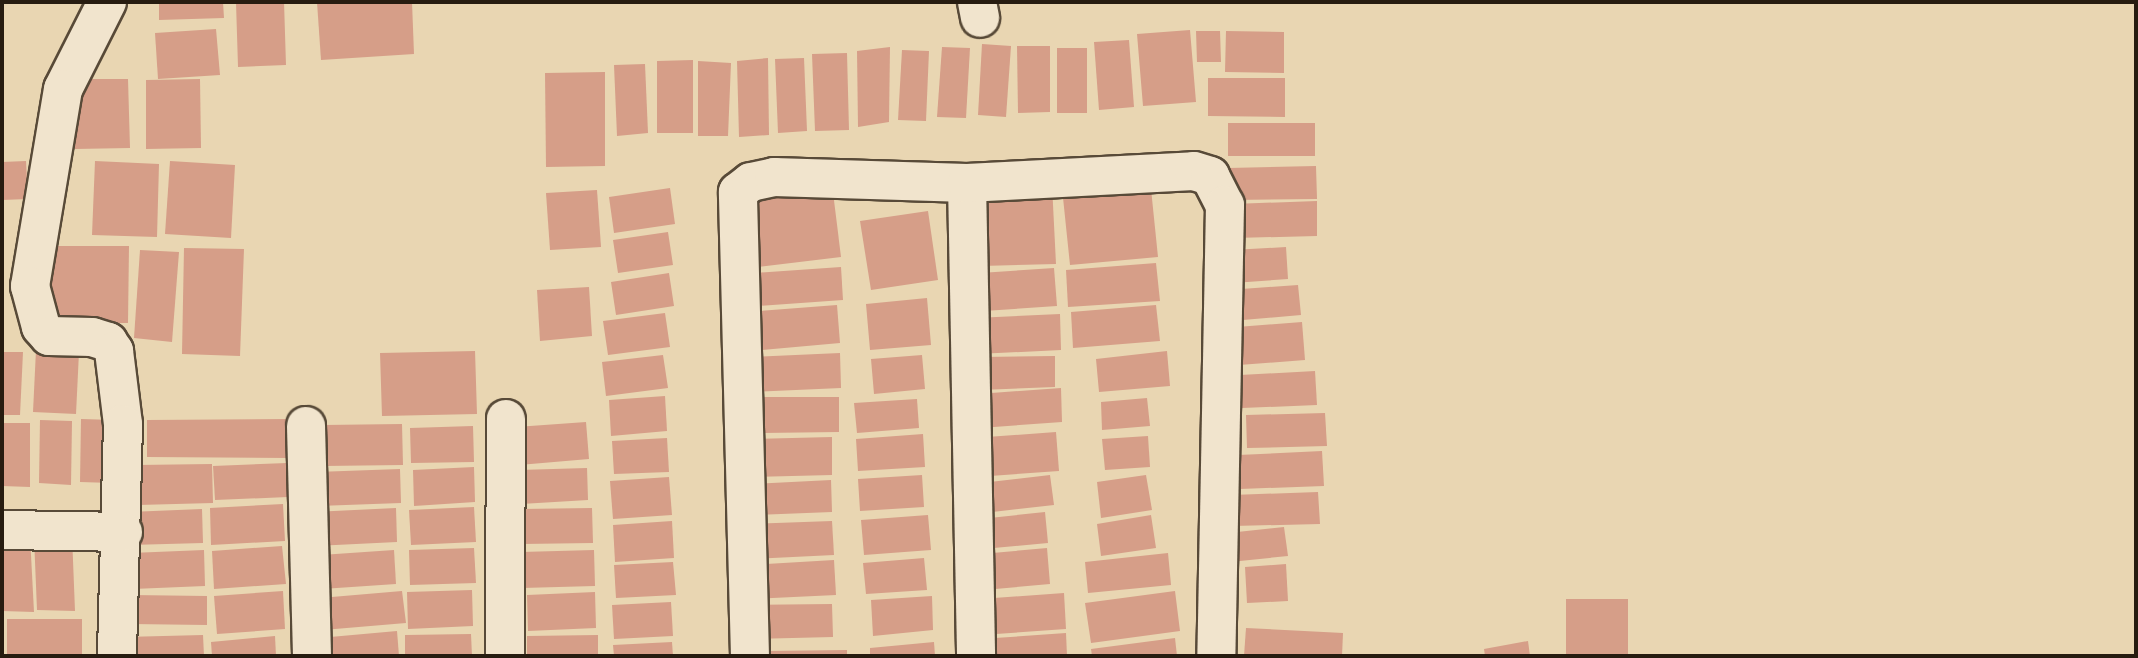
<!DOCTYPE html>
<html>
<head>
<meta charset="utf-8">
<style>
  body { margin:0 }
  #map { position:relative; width:2138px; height:658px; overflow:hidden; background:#e9d6b2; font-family:"IM FELL Great Primer",serif }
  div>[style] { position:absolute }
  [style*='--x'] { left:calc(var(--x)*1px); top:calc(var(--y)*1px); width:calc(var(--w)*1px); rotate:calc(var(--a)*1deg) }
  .building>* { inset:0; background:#d69e88 }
  .roads { filter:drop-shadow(2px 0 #584a38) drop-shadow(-2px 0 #584a38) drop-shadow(0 2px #584a38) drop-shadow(0 -2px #584a38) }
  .minor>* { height:38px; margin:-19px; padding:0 19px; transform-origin:19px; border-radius:19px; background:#f1e4cd }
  span { translate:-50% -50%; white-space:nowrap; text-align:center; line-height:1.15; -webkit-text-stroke:5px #f1e4cd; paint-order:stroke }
  .frame { position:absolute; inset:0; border:4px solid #271c10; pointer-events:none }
</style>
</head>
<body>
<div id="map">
  <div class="building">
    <div style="clip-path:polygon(159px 2px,223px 2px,224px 18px,159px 20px)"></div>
    <div style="clip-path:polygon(236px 2px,284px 2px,286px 65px,238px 67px)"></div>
    <div style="clip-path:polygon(317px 2px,412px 2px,414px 54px,321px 60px)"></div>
    <div style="clip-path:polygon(216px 29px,220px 75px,158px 79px,155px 33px)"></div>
    <div style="clip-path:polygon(1190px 30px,1196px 102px,1143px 106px,1137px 34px)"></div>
    <div style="clip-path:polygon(1196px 31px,1220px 31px,1221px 62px,1197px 62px)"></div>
    <div style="clip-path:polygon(1226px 31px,1284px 32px,1284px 73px,1225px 72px)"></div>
    <div style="clip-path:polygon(1129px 40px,1134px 107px,1099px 110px,1094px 42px)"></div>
    <div style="clip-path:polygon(982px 44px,1011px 46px,1006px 117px,978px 115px)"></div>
    <div style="clip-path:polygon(1017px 46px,1050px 46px,1050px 112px,1018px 113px)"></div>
    <div style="clip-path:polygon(890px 47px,889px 122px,858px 127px,857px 51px)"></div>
    <div style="clip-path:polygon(942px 47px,970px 48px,966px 118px,937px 117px)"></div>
    <div style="clip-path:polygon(1057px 48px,1087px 48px,1087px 113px,1057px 113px)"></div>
    <div style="clip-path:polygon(902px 50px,929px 51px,926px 121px,898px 120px)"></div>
    <div style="clip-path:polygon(847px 53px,849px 130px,815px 131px,812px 54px)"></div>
    <div style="clip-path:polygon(768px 58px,769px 135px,739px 137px,737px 61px)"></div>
    <div style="clip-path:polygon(804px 58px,807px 131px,778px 133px,775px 59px)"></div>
    <div style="clip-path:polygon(693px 60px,693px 133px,657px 133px,657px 61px)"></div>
    <div style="clip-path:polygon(698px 61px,731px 63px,728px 136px,698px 136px)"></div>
    <div style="clip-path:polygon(645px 64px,648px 133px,617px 136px,614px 65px)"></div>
    <div style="clip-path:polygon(605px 72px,605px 166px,546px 167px,545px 73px)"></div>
    <div style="clip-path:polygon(1208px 78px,1285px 78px,1285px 117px,1208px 116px)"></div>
    <div style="clip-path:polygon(74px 79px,128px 79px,130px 148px,75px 149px)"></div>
    <div style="clip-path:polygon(200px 79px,201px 148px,146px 149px,146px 80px)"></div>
    <div style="clip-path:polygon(1228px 123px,1315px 123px,1315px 156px,1228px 156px)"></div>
    <div style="clip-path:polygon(26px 161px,28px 199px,2px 200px,2px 162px)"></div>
    <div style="clip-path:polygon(95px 161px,159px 164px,157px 237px,92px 235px)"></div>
    <div style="clip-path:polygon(170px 161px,235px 165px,231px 238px,165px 234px)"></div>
    <div style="clip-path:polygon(1316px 166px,1317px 199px,1229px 200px,1228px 168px)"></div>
    <div style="clip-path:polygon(1150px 179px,1158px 257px,1070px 265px,1062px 188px)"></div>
    <div style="clip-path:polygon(832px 184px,841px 257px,758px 267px,749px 194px)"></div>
    <div style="clip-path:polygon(1052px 185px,1056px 264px,981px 266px,978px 188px)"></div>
    <div style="clip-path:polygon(670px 188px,675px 224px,614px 233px,609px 197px)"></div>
    <div style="clip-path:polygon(597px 190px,601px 247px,550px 250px,546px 193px)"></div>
    <div style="clip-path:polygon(1317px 201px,1317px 236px,1234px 238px,1233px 204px)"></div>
    <div style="clip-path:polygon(928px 211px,938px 280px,871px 290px,860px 221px)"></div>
    <div style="clip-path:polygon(668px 232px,673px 265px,618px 273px,613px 240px)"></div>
    <div style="clip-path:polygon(45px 246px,129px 246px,128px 323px,45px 323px)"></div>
    <div style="clip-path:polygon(1286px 247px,1288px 279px,1233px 283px,1232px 250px)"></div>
    <div style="clip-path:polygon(184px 248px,244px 249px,240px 356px,182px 354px)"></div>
    <div style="clip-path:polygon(140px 250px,179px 252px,172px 342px,134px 338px)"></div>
    <div style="clip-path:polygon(1156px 263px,1160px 301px,1068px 307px,1066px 270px)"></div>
    <div style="clip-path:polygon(841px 267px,843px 300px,757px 306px,755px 273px)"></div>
    <div style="clip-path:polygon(1054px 268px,1057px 306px,984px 311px,980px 273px)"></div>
    <div style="clip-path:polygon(669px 273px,674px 306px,616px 315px,611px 282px)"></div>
    <div style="clip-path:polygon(1298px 285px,1301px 315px,1231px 321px,1228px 290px)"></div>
    <div style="clip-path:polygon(589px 287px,592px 336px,540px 341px,537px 290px)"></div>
    <div style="clip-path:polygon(927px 298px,931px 345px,870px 350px,866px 304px)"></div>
    <div style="clip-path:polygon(837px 305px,840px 343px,751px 351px,747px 312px)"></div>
    <div style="clip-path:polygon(1156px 305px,1160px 341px,1073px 348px,1071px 312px)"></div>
    <div style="clip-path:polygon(665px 313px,670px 347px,608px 355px,603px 321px)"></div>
    <div style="clip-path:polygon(1060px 314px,1061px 350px,977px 354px,975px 318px)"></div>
    <div style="clip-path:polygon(1302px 322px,1305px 360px,1239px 365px,1237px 327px)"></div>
    <div style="clip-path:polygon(36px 350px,79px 352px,76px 414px,33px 412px)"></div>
    <div style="clip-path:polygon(475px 351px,477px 414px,382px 416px,380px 353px)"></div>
    <div style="clip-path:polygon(1167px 351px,1170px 386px,1099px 392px,1096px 359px)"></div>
    <div style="clip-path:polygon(2px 352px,23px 352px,20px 415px,2px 415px)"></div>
    <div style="clip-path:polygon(840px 353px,841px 388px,753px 392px,752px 357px)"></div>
    <div style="clip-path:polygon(663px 355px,668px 388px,606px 396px,602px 362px)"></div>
    <div style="clip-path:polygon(922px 355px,925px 389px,874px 394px,871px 359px)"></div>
    <div style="clip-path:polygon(1055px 356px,1055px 387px,981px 390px,981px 357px)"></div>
    <div style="clip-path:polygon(1315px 371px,1317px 405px,1242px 408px,1240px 375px)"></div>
    <div style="clip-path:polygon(1061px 388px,1062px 422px,980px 428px,978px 394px)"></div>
    <div style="clip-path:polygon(665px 396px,667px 431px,611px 436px,609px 400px)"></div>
    <div style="clip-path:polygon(755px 397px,839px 397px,839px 432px,755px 433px)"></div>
    <div style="clip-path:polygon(1147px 398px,1150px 426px,1102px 430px,1101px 402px)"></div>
    <div style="clip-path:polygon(917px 399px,919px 428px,857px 433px,854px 403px)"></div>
    <div style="clip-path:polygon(1325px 413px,1327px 446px,1247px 448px,1246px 415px)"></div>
    <div style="clip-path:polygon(81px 419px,114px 420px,112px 483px,80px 482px)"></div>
    <div style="clip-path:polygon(288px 419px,288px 458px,147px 457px,147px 420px)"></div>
    <div style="clip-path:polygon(40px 420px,72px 421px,71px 485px,39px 483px)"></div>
    <div style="clip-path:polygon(586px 422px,589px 459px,519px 465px,516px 427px)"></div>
    <div style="clip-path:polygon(2px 423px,30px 423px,30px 487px,2px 486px)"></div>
    <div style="clip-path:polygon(402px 424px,403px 465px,323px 466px,323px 425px)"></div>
    <div style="clip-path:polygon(473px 426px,474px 462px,411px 463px,410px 428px)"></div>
    <div style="clip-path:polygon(1056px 432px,1059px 471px,976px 477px,973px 438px)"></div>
    <div style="clip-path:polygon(923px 434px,925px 467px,858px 471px,856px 439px)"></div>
    <div style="clip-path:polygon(1148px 436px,1150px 467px,1105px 470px,1102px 439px)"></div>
    <div style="clip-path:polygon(832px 437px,832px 475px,754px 477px,753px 439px)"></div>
    <div style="clip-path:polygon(667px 438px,669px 472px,614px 474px,612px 441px)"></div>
    <div style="clip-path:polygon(1322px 451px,1324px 486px,1240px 489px,1238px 455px)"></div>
    <div style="clip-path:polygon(287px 463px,288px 497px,215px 500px,213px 466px)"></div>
    <div style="clip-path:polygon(212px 464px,213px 503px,138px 505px,137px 465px)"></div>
    <div style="clip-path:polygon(474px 467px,475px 502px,414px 506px,413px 470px)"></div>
    <div style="clip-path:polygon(587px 468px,588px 500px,521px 504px,519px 470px)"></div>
    <div style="clip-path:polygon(400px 469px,401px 503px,318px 506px,316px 472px)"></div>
    <div style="clip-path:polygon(922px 475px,924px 507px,860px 511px,858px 479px)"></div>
    <div style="clip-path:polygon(1050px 475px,1054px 505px,984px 513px,981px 483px)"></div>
    <div style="clip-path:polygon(1146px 475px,1152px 510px,1101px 518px,1097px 482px)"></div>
    <div style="clip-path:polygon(669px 477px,672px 515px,613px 519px,610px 481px)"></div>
    <div style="clip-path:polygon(831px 480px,832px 512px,753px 515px,752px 484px)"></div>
    <div style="clip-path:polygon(1318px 492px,1320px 524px,1233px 526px,1232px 495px)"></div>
    <div style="clip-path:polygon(283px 504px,285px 541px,211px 545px,210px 508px)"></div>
    <div style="clip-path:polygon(474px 507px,476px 542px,411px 545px,409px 510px)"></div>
    <div style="clip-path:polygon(396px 508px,397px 542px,315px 546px,313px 512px)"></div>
    <div style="clip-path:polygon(592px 508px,593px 543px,522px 544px,521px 509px)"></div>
    <div style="clip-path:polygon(202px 509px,203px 543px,130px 545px,129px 512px)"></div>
    <div style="clip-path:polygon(1045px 512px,1048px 543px,983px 549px,980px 519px)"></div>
    <div style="clip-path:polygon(928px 515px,931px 550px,864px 555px,861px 520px)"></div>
    <div style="clip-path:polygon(1151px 515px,1156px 548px,1101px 556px,1097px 524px)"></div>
    <div style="clip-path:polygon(672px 521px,674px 558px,615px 562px,613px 525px)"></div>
    <div style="clip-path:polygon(832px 521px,834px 555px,752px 559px,751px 524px)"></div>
    <div style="clip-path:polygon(1284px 527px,1288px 556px,1230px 562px,1228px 533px)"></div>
    <div style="clip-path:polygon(72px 535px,75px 611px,37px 610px,34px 537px)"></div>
    <div style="clip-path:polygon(30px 536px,34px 612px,2px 611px,2px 537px)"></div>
    <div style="clip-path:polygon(282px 546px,286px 584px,214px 589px,212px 551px)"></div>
    <div style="clip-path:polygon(474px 548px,476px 583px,410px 585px,409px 550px)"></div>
    <div style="clip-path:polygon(1047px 548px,1050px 584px,984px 590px,981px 554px)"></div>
    <div style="clip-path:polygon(204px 550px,205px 586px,133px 589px,131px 553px)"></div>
    <div style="clip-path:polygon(394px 550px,396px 584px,322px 589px,321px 555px)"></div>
    <div style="clip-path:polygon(594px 550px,595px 586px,522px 588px,521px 552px)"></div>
    <div style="clip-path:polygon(1168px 553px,1171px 585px,1088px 593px,1085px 562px)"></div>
    <div style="clip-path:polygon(924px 558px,927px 590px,866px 594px,863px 563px)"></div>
    <div style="clip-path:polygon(834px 560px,836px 595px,750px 599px,748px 565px)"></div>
    <div style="clip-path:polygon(673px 562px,676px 595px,616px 598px,614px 565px)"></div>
    <div style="clip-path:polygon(1286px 564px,1288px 601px,1247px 603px,1245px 567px)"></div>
    <div style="clip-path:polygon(472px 590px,473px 626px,408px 629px,407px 592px)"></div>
    <div style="clip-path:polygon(283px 591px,285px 629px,217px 634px,214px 596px)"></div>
    <div style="clip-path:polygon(402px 591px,406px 623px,323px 630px,320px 598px)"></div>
    <div style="clip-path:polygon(1175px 591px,1180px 631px,1091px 643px,1085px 603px)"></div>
    <div style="clip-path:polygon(595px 592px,596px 628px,528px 631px,527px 595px)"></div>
    <div style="clip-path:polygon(1064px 593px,1066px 629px,996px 634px,994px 598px)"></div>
    <div style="clip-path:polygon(131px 595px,207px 596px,207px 625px,131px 624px)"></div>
    <div style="clip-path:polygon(932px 596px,933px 630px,873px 636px,871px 600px)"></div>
    <div style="clip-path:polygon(1566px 599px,1628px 599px,1628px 656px,1566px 656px)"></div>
    <div style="clip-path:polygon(671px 602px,673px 636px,614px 639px,612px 605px)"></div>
    <div style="clip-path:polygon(832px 604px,833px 637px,750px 639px,749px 605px)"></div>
    <div style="clip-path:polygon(7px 619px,82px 619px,82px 656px,7px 656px)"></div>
    <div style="clip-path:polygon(1246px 628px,1343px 633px,1342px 656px,1244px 656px)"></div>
    <div style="clip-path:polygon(397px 631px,399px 656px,321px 656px,319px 638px)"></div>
    <div style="clip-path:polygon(1066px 633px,1067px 656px,996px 656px,995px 638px)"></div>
    <div style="clip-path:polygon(471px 634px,472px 656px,405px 656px,405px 635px)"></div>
    <div style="clip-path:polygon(203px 635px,204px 656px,125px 656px,124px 637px)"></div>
    <div style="clip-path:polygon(598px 635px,598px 656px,527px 656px,527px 636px)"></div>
    <div style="clip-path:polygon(275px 636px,276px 656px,212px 656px,211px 642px)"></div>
    <div style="clip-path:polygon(1175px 638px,1177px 656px,1092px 656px,1091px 649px)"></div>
    <div style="clip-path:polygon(1528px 641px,1530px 656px,1485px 656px,1484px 649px)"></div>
    <div style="clip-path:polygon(672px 642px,673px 656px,614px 656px,613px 645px)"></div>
    <div style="clip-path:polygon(934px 642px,935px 656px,870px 656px,870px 648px)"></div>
    <div style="clip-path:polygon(847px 650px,847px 656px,765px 656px,765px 651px)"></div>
  </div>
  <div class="roads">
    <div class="minor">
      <div style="--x:107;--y:2;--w:97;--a:116.8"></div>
      <div style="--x:63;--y:89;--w:200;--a:99.5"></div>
      <div style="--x:30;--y:286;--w:42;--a:75"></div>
      <div style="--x:41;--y:327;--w:12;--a:48"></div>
      <div style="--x:49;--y:336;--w:43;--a:1.3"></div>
      <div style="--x:92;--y:337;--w:17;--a:17"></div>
      <div style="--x:108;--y:342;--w:11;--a:56"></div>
      <div style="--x:114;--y:351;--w:74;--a:83"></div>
      <div style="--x:123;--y:424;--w:232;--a:91.5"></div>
      <div style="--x:977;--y:2;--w:16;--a:79"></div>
      <div style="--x:967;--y:183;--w:473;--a:88.9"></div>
      <div style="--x:306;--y:426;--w:230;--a:88.5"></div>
      <div style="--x:2;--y:530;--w:121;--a:0.9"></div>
      <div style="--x:505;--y:656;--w:237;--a:-89.8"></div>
      <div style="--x:750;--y:656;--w:464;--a:-91.5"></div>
      <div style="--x:738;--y:192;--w:16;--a:-38"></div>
      <div style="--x:751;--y:182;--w:24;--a:-12"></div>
      <div style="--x:774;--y:177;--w:193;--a:1.8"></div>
      <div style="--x:967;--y:183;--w:227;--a:-3"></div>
      <div style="--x:1194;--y:171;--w:17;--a:17"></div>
      <div style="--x:1210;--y:176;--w:33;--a:63"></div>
      <div style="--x:1225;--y:205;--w:451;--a:91.1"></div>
    </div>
  </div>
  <div class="frame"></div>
</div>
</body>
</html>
